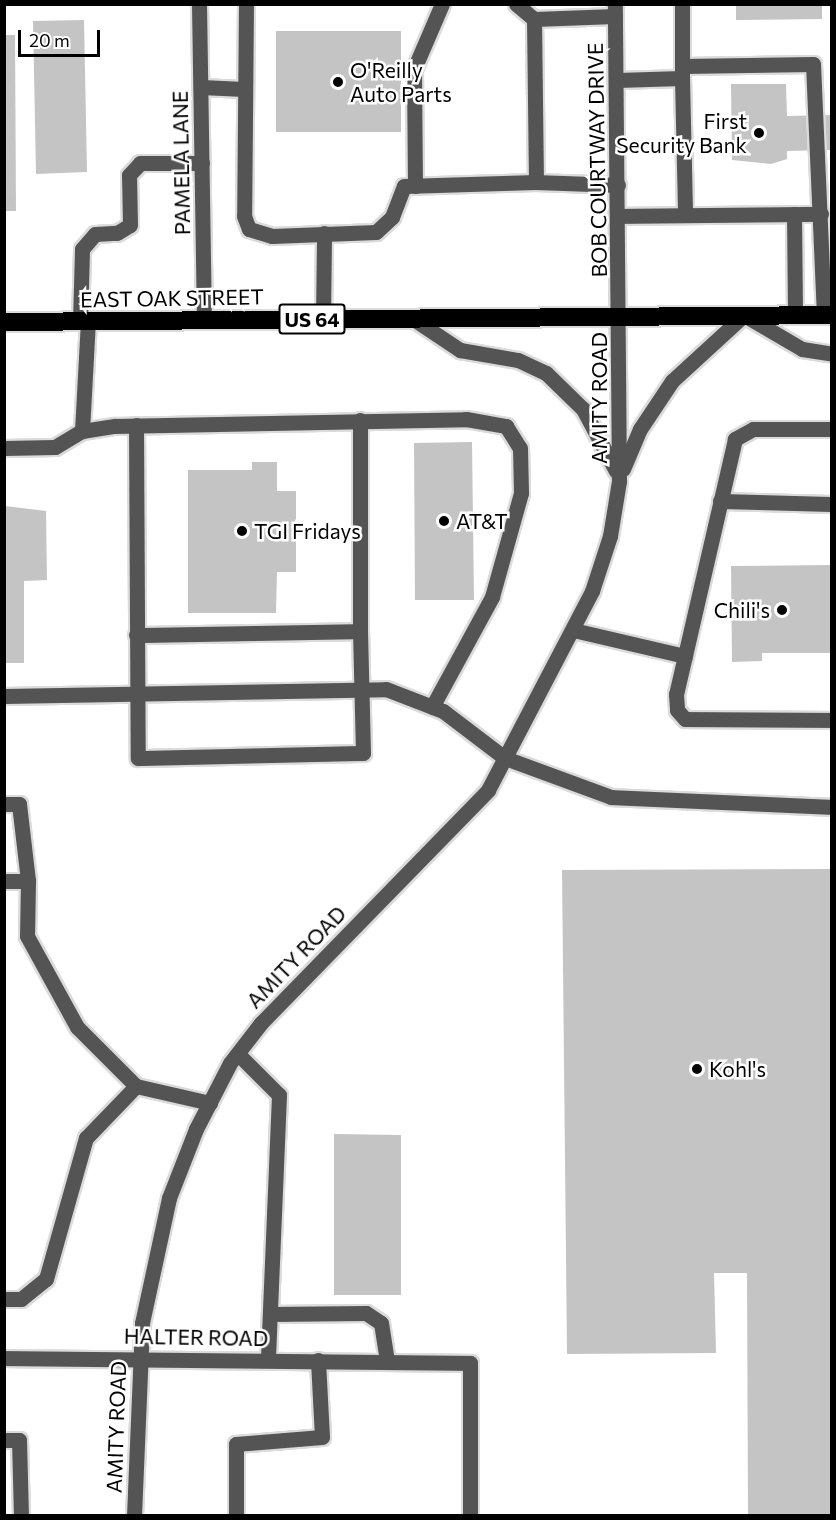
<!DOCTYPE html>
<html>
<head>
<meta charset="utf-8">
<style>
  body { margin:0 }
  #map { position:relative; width:836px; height:1520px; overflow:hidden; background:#fff; font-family:Commissioner,sans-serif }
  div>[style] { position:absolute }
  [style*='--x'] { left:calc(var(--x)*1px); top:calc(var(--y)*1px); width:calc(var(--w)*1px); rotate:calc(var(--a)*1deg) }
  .building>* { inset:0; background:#c4c4c4 }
  .roads { filter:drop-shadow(2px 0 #dbdbdb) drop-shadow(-2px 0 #dbdbdb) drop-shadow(0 2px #dbdbdb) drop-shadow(0 -2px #dbdbdb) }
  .minor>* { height:15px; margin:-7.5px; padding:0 7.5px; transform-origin:7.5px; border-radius:7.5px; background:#545454 }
  .highway>* { height:18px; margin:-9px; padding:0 9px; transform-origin:9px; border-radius:9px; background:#000 }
  .dots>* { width:16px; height:16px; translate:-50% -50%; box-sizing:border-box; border:3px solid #fff; border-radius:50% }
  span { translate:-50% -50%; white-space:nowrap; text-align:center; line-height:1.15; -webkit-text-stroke:5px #fff; paint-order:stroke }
  .shield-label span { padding:2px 4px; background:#fff; border:2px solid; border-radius:4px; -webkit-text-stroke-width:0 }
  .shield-label { font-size:20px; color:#000; font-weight:700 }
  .poi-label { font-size:21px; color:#000 }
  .left { translate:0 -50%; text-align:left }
  .right { translate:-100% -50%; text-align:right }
  .street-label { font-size:21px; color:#000 }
  .frame { position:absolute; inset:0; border:6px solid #000; pointer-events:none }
  .scale { position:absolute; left:18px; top:30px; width:82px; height:27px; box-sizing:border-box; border:3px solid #000; border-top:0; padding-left:8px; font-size:18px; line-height:21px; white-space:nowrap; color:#000; -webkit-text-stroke:4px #fff; paint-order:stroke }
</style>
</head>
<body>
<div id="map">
  <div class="building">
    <div style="clip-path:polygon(736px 4px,822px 4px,822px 19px,736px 20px)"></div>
    <div style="clip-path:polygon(84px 20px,87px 172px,36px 174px,33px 21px)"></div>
    <div style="clip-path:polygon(276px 31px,401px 31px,401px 132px,276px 132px)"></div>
    <div style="clip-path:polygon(4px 35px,15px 35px,16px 211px,4px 211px)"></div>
    <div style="clip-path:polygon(731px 84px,786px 84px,787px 116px,832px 115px,832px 150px,787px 151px,787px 159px,771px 164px,732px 160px)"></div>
    <div style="clip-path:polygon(472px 442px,474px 600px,415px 600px,414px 443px)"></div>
    <div style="clip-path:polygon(252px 462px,277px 462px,277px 491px,296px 491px,296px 572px,277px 572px,276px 613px,188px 613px,188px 470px,252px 470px)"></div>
    <div style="clip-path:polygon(5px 506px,46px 511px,47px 580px,24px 581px,24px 663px,5px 663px)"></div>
    <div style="clip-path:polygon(832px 565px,832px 653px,762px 653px,762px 661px,732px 662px,731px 566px)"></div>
    <div style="clip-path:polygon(832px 869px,832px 1516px,748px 1516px,747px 1273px,714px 1273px,716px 1353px,567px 1354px,562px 870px)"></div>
    <div style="clip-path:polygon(334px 1134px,401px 1135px,401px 1295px,334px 1295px)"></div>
  </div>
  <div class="roads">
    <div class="minor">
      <div style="--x:199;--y:4;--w:317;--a:89.1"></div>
      <div style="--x:246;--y:4;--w:212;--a:90.5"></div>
      <div style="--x:244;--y:216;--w:14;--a:69"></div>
      <div style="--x:249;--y:229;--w:24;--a:17"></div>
      <div style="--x:272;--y:236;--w:104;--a:-2.2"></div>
      <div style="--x:376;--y:232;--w:22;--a:-43"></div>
      <div style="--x:392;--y:217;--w:33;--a:-69"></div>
      <div style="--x:404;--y:186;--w:132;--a:-1.7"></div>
      <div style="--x:516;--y:4;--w:23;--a:40"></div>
      <div style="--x:682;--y:4;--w:71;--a:90"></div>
      <div style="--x:615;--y:16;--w:81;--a:177.9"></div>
      <div style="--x:534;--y:19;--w:163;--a:89.3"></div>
      <div style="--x:536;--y:182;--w:82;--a:2.1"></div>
      <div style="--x:683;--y:66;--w:130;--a:-0.9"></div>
      <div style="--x:813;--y:64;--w:251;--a:87.5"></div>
      <div style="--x:617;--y:80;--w:65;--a:-1.8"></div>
      <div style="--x:682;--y:78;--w:137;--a:88.7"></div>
      <div style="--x:201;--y:87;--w:43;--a:2.7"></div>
      <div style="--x:415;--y:186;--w:117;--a:-90.5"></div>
      <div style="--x:414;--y:69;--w:71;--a:-66.7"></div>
      <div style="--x:794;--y:214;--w:101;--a:89.4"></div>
      <div style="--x:619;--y:216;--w:202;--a:-0.6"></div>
      <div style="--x:412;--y:318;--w:58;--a:33.7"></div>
      <div style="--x:460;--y:350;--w:59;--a:9.8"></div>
      <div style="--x:518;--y:360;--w:31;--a:25"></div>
      <div style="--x:546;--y:373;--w:52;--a:44.2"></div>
      <div style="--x:583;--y:409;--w:70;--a:62"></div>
      <div style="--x:323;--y:319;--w:86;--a:-89.3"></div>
      <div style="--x:80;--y:322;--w:73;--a:-88.4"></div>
      <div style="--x:82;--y:249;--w:20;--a:-49"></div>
      <div style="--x:95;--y:234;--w:22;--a:-3"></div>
      <div style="--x:117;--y:233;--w:15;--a:-32"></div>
      <div style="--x:130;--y:225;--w:50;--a:-91.1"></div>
      <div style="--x:129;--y:175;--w:16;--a:-47"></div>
      <div style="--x:140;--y:163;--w:62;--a:0"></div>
      <div style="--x:136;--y:425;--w:333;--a:89.7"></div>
      <div style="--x:138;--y:758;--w:225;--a:-1.3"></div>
      <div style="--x:363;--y:753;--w:122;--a:-91.4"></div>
      <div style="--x:832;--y:429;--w:79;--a:180"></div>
      <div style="--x:753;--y:429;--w:21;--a:151"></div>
      <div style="--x:735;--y:439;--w:262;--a:103"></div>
      <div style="--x:676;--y:694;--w:16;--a:86"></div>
      <div style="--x:677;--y:710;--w:12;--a:48"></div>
      <div style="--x:685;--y:719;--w:147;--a:0.4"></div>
      <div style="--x:82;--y:431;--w:33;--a:-9"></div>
      <div style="--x:115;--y:426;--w:351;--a:-1.1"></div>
      <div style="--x:466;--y:419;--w:41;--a:9.9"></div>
      <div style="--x:506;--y:426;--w:26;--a:58"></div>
      <div style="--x:520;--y:448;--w:45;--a:88.7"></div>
      <div style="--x:521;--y:493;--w:108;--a:105.6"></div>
      <div style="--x:492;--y:597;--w:125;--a:118.6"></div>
      <div style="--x:4;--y:448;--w:51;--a:-1.1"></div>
      <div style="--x:55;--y:447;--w:31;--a:-31"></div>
      <div style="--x:82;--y:431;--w:110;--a:-86.9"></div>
      <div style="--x:623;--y:469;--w:43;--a:-67"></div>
      <div style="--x:640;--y:429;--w:58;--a:-56.3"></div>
      <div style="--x:672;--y:381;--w:98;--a:-42.5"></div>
      <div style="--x:744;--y:315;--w:67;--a:30.4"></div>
      <div style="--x:802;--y:349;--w:30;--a:9"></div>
      <div style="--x:720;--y:501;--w:112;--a:1.5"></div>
      <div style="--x:573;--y:630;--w:115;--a:13.1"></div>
      <div style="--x:136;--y:635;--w:224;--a:-1"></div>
      <div style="--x:360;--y:631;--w:211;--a:-90"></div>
      <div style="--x:4;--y:696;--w:382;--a:-1"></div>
      <div style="--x:386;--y:689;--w:61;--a:21.1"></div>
      <div style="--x:443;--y:711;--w:78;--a:37.2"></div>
      <div style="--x:505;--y:758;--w:113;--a:20.2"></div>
      <div style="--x:611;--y:797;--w:221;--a:2.6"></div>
      <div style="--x:4;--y:804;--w:15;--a:0"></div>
      <div style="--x:19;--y:804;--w:78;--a:83.3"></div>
      <div style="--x:28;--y:881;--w:55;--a:91"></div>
      <div style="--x:27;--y:936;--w:104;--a:61.2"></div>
      <div style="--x:77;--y:1027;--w:83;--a:45"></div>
      <div style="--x:4;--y:881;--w:24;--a:0"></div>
      <div style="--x:238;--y:1054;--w:58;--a:45"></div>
      <div style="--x:279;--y:1095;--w:264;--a:92.4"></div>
      <div style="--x:4;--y:1299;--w:17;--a:0"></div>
      <div style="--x:21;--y:1299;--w:32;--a:-39"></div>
      <div style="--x:46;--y:1279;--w:147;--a:-74.2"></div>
      <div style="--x:86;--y:1138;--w:72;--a:-46.1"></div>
      <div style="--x:136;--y:1086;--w:76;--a:12.9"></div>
      <div style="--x:270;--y:1314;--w:96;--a:-0.6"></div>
      <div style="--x:366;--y:1313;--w:18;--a:34"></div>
      <div style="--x:381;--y:1323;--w:39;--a:81"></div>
      <div style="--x:4;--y:1358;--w:466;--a:0.6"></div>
      <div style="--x:470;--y:1363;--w:153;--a:90"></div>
      <div style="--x:4;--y:1440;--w:15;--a:0"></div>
      <div style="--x:19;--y:1440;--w:76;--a:88.5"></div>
      <div style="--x:134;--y:1516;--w:193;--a:-87.6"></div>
      <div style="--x:142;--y:1323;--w:128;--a:-77.8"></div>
      <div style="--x:169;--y:1198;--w:74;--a:-68.6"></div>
      <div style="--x:196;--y:1129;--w:74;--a:-62.7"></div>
      <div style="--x:230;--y:1063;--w:51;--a:-52.2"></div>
      <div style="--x:261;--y:1023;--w:325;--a:-45.7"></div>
      <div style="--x:488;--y:790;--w:225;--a:-62.4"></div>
      <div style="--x:592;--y:591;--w:58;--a:-71.9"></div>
      <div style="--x:610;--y:536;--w:56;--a:-80.7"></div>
      <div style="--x:619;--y:481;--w:477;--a:-90.5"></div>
      <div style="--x:236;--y:1516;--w:72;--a:-90"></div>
      <div style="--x:236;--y:1444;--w:86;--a:-4.7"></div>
      <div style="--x:322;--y:1437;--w:77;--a:-93"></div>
    </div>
    <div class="highway">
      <div style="--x:4;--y:322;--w:828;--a:-0.48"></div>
    </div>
  </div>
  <div class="dots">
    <div style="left:338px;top:82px;background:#000"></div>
    <div style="left:759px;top:133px;background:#000"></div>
    <div style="left:444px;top:521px;background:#000"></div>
    <div style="left:242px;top:531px;background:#000"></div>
    <div style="left:782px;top:610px;background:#000"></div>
    <div style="left:697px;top:1069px;background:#000"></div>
  </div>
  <div class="shield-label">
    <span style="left:312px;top:319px">US 64</span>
  </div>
  <div class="poi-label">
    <span class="left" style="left:350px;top:82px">O'Reilly<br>Auto Parts</span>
    <span class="right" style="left:747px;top:133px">First<br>Security Bank</span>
    <span class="left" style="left:456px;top:521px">AT&amp;T</span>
    <span class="left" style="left:254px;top:531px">TGI Fridays</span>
    <span class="right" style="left:770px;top:610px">Chili's</span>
    <span class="left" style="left:709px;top:1069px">Kohl's</span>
  </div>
  <div class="street-label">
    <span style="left:597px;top:160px;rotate:-91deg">BOB COURTWAY DRIVE</span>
    <span style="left:181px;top:163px;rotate:-91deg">PAMELA LANE</span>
    <span style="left:172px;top:298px;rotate:-1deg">EAST OAK STREET</span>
    <span style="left:599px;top:398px;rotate:-90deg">AMITY ROAD</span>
    <span style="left:296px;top:957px;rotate:-46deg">AMITY ROAD</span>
    <span style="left:196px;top:1337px;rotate:1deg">HALTER ROAD</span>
    <span style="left:116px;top:1427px;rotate:-88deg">AMITY ROAD</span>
  </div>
  <div class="frame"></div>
  <div class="scale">20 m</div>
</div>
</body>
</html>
